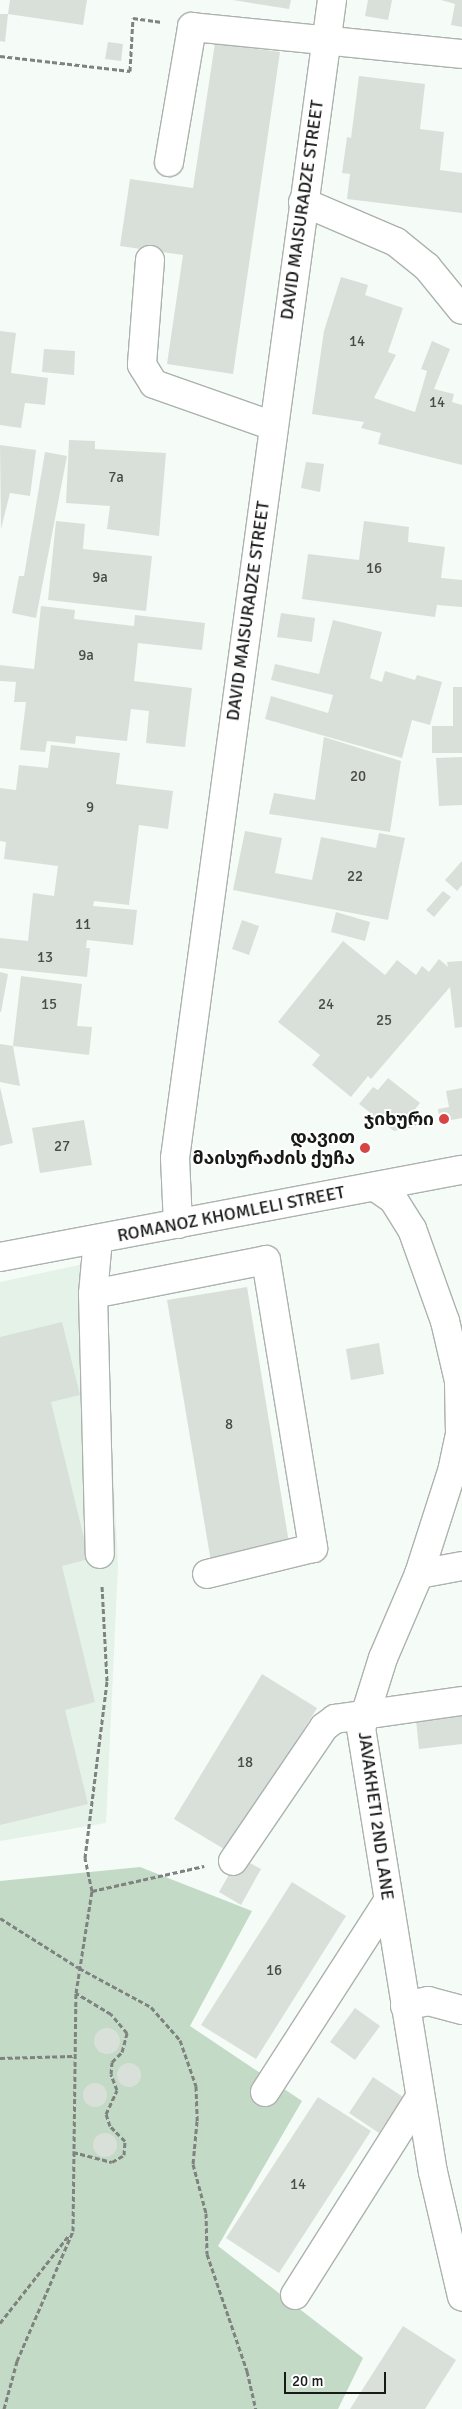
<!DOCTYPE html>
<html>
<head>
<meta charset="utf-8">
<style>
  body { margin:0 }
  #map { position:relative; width:462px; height:2409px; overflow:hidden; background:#f5fbf6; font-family:Signika,"Noto Sans Georgian",sans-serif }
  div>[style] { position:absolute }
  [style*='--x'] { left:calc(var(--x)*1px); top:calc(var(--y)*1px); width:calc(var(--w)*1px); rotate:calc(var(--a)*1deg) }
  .built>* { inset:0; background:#e5f2e7 }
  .green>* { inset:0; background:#c3dac6 }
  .building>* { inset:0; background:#d9e0da }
  .round { border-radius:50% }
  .path>* { height:3px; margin-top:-1.5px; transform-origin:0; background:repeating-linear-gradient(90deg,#7f8380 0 5px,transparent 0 7.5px) }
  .roads { filter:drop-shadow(1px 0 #acb2ad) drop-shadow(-1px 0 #acb2ad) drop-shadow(0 1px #acb2ad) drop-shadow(0 -1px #acb2ad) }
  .minor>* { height:28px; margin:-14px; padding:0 14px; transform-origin:14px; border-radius:14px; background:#fff }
  .dots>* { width:14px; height:14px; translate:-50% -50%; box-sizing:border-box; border:2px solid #fff; border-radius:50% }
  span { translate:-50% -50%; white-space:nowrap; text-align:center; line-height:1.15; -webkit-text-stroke:4px #fff; paint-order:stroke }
  .number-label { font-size:15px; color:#484c48 }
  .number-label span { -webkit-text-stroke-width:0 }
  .street-label { font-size:18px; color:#181a18 }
  .poi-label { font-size:18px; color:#181a18; font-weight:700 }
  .right { translate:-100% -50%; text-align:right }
  .scale { position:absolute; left:284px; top:2372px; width:102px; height:22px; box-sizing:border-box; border:2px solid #181a18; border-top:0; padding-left:6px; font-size:15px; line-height:18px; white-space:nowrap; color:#181a18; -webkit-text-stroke:4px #fff; paint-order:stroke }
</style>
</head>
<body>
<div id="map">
  <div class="built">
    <div style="clip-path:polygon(102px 1260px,118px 1565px,106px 1823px,0 1841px,0 1282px)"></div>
  </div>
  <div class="green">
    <div style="clip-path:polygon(140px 1867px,252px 1911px,190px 2026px,302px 2101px,218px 2246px,363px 2358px,338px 2409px,0 2409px,0 1881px)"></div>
  </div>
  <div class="building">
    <div style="clip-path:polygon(10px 0,87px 0,83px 25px,8px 14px)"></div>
    <div style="clip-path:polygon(233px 0,291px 0,289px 9px)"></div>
    <div style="clip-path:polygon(368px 0,392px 0,388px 20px,365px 16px)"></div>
    <div style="clip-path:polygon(462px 0,462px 27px,451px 25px,455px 4px,441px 0)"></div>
    <div style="clip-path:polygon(0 14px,8px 14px,5px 42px,0 41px)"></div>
    <div style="clip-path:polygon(108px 42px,123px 44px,121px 61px,105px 59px)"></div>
    <div style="clip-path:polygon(215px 43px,280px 52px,233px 374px,167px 364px,183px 255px,120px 246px,130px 179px,193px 188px)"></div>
    <div style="clip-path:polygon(359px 76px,425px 84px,420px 129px,444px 132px,440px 170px,462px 173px,462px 213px,347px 199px,350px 174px,342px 173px,347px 137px,351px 138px)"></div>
    <div style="clip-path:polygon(341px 277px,368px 285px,365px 295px,403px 308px,388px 352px,396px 355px,374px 398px,415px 412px,427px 371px,421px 369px,432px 341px,450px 349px,434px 389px,454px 394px,452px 402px,462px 405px,462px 465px,378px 444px,381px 433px,361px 428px,364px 422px,312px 414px,324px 331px)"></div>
    <div style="clip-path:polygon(0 331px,16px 333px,11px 373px,48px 378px,45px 405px,25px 403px,21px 428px,0 425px)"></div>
    <div style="clip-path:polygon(44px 349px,75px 351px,74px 375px,42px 372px)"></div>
    <div style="clip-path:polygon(69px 440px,95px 441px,95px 449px,166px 453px,159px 536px,107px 529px,110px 506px,66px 503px)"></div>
    <div style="clip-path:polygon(0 445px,36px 450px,30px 496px,10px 493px,1px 529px)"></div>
    <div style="clip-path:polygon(45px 452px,67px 456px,36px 618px,12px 613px,19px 576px,24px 576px)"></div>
    <div style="clip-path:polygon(306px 462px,324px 464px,320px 492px,301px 488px)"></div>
    <div style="clip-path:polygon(56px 521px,85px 524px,83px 549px,152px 556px,146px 611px,48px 600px)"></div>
    <div style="clip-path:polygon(364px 521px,409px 527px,408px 542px,445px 547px,441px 578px,462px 580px,462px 607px,437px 605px,435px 617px,302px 599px,308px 554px,359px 560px)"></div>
    <div style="clip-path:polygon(41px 606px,75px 610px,74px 619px,134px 626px,135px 615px,205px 623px,202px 650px,138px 643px,134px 681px,192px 688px,185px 747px,146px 743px,149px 711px,131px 709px,127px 741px,76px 736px,75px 744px,47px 741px,45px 752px,20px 750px,26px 702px,14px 702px,16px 682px,0 681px,0 665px,34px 669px)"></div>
    <div style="clip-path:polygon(281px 613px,315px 618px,312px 642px,277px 637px)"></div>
    <div style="clip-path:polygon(333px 620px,382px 632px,370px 678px,382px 682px,385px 671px,415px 680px,417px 675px,442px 682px,430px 725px,412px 720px,402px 758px,265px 719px,271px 696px,328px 713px,333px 695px,271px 680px,275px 664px,319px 674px)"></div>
    <div style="clip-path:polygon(453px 687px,462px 687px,462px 753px,432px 753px,432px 726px,453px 726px)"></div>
    <div style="clip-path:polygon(324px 737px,401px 761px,390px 832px,269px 814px,274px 793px,315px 800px)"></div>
    <div style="clip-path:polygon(51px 745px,120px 753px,116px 784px,173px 791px,168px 829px,139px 825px,129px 905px,94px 901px,93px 906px,137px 910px,133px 945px,87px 940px,86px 948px,90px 948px,87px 977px,0 968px,0 938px,28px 941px,33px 893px,54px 896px,58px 866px,4px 859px,6px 842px,0 841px,0 788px,16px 790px,19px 765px,48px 768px)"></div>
    <div style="clip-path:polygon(462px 757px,462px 805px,439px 806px,436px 758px)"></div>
    <div style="clip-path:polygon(245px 831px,282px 838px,275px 873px,312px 880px,321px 837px,376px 848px,379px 833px,405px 838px,388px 920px,233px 890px)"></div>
    <div style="clip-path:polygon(462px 861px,462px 885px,457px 891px,445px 880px)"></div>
    <div style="clip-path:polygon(443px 891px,451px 897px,434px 917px,426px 910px)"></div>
    <div style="clip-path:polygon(336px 912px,370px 922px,365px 941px,331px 932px)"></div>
    <div style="clip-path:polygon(242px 920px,259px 926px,249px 955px,232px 949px)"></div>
    <div style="clip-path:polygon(343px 941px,385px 975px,397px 960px,416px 975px,422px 966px,429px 972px,439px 959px,448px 967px,447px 962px,462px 961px,462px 1027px,455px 1028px,450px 987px,371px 1079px,368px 1076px,351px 1097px,312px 1065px,320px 1055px,278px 1022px)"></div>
    <div style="clip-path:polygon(0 972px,8px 974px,1px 1012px,0 1012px)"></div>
    <div style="clip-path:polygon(21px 976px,82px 984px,77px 1026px,92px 1027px,89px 1055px,13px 1046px,20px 1086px,0 1082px,0 1044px,13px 1046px)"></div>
    <div style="clip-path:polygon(388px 1078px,420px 1103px,409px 1117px,418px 1126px,394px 1131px,359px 1104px,373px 1087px,378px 1090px)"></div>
    <div style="clip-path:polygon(0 1087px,13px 1143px,0 1146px)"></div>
    <div style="clip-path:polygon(462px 1088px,462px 1118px,440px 1122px,438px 1109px,449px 1107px,446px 1091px)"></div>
    <div style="clip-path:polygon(84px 1120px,92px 1165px,40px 1173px,32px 1128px)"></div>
    <div style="clip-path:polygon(247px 1287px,290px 1549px,211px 1562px,167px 1300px)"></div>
    <div style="clip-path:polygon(62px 1322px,80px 1395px,51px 1402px,89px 1559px,62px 1566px,95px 1702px,65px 1710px,88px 1804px,0 1825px,0 1337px)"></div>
    <div style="clip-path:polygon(379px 1343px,384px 1374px,351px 1380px,346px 1349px)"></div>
    <div style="clip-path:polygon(262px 1674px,317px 1708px,229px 1852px,174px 1819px)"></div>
    <div style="clip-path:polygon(462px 1714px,462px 1744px,419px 1749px,416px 1720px)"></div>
    <div style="clip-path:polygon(239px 1857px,261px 1869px,241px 1905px,219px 1892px)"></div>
    <div style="clip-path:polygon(292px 1882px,346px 1916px,256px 2059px,201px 2025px)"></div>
    <div style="clip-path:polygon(355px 2008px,380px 2026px,355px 2060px,330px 2042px)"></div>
    <div class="round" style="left:94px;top:2028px;width:26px;height:26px"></div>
    <div class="round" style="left:117px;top:2063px;width:24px;height:24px"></div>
    <div style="clip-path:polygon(373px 2077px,403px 2097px,379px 2133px,349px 2113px)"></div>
    <div class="round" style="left:83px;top:2083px;width:24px;height:24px"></div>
    <div style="clip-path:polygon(318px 2097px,371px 2131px,279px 2273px,226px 2238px)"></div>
    <div class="round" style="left:93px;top:2133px;width:24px;height:24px"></div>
    <div style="clip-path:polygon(403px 2326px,456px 2360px,425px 2409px,350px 2409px)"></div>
  </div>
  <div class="path">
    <div style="--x:0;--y:56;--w:131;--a:6.6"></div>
    <div style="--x:130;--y:71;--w:53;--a:-86.8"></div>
    <div style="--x:133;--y:18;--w:29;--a:8"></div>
    <div style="--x:92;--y:1891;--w:115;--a:-12.6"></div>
    <div style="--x:0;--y:1918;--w:93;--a:32.3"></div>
    <div style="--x:79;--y:1968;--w:82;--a:28.4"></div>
    <div style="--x:151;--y:2007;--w:44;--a:48.7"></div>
    <div style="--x:180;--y:2040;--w:49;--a:70.8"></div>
    <div style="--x:196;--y:2086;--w:35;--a:88"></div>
    <div style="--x:197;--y:2121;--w:43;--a:95.3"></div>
    <div style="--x:193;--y:2164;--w:51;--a:75.1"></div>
    <div style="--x:206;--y:2213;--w:41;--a:88.6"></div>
    <div style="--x:207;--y:2254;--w:124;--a:71.1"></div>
    <div style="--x:247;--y:2371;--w:39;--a:77"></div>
    <div style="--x:0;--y:2058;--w:73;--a:-1.6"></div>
    <div style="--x:73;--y:2152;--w:40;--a:14.4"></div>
    <div style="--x:112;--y:2162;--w:14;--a:-30"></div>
    <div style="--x:124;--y:2155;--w:14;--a:-86"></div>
    <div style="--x:125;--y:2141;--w:21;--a:-135"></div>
    <div style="--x:110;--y:2126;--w:13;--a:-108"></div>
    <div style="--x:106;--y:2114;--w:26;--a:-65"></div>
    <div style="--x:117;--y:2090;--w:17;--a:-111"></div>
    <div style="--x:111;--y:2074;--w:12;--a:-85"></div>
    <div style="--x:112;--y:2062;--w:14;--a:-45"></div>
    <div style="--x:122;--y:2052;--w:20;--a:-75"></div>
    <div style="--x:127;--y:2033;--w:25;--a:-130"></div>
    <div style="--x:111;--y:2014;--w:41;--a:-149"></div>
    <div style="--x:0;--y:2323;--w:112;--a:-51.9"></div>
    <div style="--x:4;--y:2409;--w:50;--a:-74.8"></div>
    <div style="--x:17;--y:2361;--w:142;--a:-66.7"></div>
    <div style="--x:73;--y:2231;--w:238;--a:-89.3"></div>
    <div style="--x:76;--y:1993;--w:103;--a:-81.1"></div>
    <div style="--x:92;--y:1891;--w:34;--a:-102"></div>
    <div style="--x:85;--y:1858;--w:178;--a:-82.9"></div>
    <div style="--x:107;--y:1681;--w:97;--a:-93"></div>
  </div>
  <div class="roads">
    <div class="minor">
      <div style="--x:169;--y:162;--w:137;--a:-80.3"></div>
      <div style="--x:192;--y:27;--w:271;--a:5.7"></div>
      <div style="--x:303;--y:202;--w:101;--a:23.3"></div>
      <div style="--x:396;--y:242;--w:40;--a:39"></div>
      <div style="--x:427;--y:267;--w:55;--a:50.9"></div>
      <div style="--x:150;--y:260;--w:105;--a:94.4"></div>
      <div style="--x:142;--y:365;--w:22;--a:58"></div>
      <div style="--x:154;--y:384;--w:126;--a:19.4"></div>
      <div style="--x:375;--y:1187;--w:22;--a:34"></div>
      <div style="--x:393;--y:1199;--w:36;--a:58"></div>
      <div style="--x:412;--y:1229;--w:98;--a:70.3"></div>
      <div style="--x:445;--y:1321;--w:62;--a:76.9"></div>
      <div style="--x:459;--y:1381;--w:53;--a:88.9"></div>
      <div style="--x:460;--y:1434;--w:35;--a:102"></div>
      <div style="--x:453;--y:1468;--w:111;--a:107.8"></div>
      <div style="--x:419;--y:1574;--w:91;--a:113.2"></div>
      <div style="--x:383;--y:1658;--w:73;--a:107.4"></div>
      <div style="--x:361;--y:1728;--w:450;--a:80.8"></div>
      <div style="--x:433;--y:2172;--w:128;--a:76.9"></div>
      <div style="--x:178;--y:1224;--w:66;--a:-92.6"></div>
      <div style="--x:175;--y:1158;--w:1169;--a:-82.28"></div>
      <div style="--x:98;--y:1239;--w:55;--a:95.2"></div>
      <div style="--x:93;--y:1294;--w:260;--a:88.5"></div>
      <div style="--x:0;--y:1257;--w:470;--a:-10.7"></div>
      <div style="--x:93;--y:1294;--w:176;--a:-11.1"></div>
      <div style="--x:266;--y:1260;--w:292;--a:80.7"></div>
      <div style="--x:313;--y:1548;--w:109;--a:166.2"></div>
      <div style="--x:419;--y:1574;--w:44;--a:-10.5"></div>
      <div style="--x:233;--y:1861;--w:162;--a:-55.8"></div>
      <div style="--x:324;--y:1727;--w:14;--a:-36"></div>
      <div style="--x:335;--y:1719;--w:128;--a:-8.1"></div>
      <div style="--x:405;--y:2006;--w:24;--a:-12"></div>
      <div style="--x:428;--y:2001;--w:35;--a:15"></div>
      <div style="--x:265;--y:2092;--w:227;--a:-57.2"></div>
      <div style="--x:295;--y:2295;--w:234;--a:-57.7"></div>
    </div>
  </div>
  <div class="dots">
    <div style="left:444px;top:1119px;background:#d44543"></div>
    <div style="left:365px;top:1148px;background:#d44543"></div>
  </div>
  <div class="number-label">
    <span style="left:357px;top:342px">14</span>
    <span style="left:437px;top:403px">14</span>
    <span style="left:116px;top:478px">7a</span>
    <span style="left:374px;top:569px">16</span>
    <span style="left:100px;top:578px">9a</span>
    <span style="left:86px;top:656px">9a</span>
    <span style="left:358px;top:777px">20</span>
    <span style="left:90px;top:808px">9</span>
    <span style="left:355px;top:877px">22</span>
    <span style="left:83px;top:925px">11</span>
    <span style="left:45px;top:958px">13</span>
    <span style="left:49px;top:1005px">15</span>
    <span style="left:326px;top:1005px">24</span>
    <span style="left:384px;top:1021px">25</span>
    <span style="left:62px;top:1147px">27</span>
    <span style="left:229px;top:1425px">8</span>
    <span style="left:245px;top:1763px">18</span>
    <span style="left:274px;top:1971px">16</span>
    <span style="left:298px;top:2185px">14</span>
  </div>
  <div class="street-label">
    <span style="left:302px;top:210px;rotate:-82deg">DAVID MAISURADZE STREET</span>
    <span style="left:248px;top:611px;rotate:-82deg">DAVID MAISURADZE STREET</span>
    <span style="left:231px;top:1214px;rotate:-11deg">ROMANOZ KHOMLELI STREET</span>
    <span style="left:376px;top:1816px;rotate:82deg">JAVAKHETI 2ND LANE</span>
  </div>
  <div class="poi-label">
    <span class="right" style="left:434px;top:1119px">ჯიხური</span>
    <span class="right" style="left:355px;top:1148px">დავით<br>მაისურაძის ქუჩა</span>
  </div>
  <div class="scale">20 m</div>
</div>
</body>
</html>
